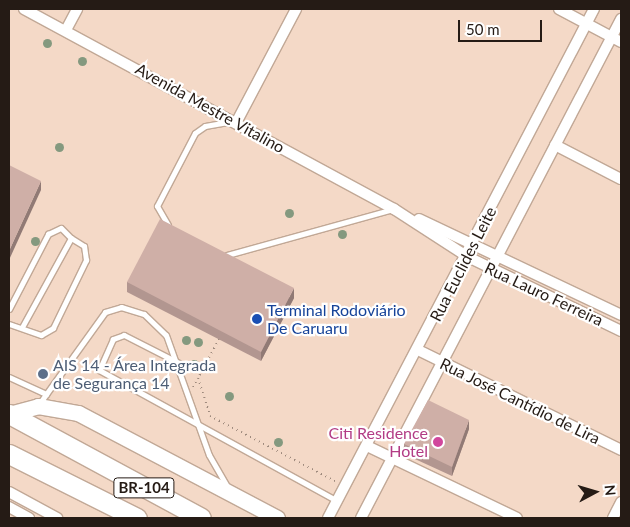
<!DOCTYPE html>
<html>
<head>
<meta charset="utf-8">
<style>
  body { margin:0 }
  #map { position:relative; width:630px; height:527px; overflow:hidden; background:#f4d9c7; font-family:Lato,sans-serif }
  div>[style] { position:absolute }
  [style*='--x'] { left:calc(var(--x)*1px); top:calc(var(--y)*1px); width:calc(var(--w)*1px); rotate:calc(var(--a)*1deg) }
  .path>* { height:2px; margin-top:-1px; transform-origin:0; background:repeating-linear-gradient(90deg,#9d897c 0 1px,transparent 0 5px) }
  .roads { filter:drop-shadow(1px 0 #c1a896) drop-shadow(-1px 0 #c1a896) drop-shadow(0 1px #c1a896) drop-shadow(0 -1px #c1a896) }
  .lane>* { height:5px; margin:-2.5px; padding:0 2.5px; transform-origin:2.5px; border-radius:2.5px; background:#fff }
  .street>* { height:10px; margin:-5px; padding:0 5px; transform-origin:5px; border-radius:5px; background:#fff }
  .secondary>* { height:15px; margin:-7.5px; padding:0 7.5px; transform-origin:7.5px; border-radius:7.5px; background:#fff }
  .highway>* { height:19px; margin:-9.5px; padding:0 9.5px; transform-origin:9.5px; border-radius:9.5px; background:#fff }
  .trees>* { width:9px; height:9px; margin:-4.5px; border-radius:50%; background:#84997f }
  .wall>* { inset:0; background:#b29690 }
  .shaded-wall>* { inset:0; background:#917a75 }
  .building>* { inset:0; background:#cfafa7 }
  .dots>* { width:14px; height:14px; translate:-50% -50%; box-sizing:border-box; border:2px solid #fff; border-radius:50% }
  span { translate:-50% -50%; white-space:nowrap; text-align:center; line-height:1.15; -webkit-text-stroke:4.5px #fff; paint-order:stroke }
  .shield-label span { padding:1px 4px; background:#fff; border:1px solid; border-radius:4px; -webkit-text-stroke-width:0 }
  .shield-label { font-size:15px; color:#251b15; font-weight:700 }
  .street-label { font-size:16px; color:#251b15 }
  .transit-label { font-size:16px; color:#164399 }
  .left { translate:0 -50%; text-align:left }
  .service-label { font-size:16px; color:#4e5e75 }
  .hotel-label { font-size:16px; color:#b23c85 }
  .right { translate:-100% -50%; text-align:right }
  .frame { position:absolute; inset:0; border:10px solid #251b15; pointer-events:none }
  .north { position:absolute; left:570px; top:467px; width:50px; height:50px; -webkit-text-stroke:4px #fff; paint-order:stroke; rotate:84deg; font-size:14px; font-weight:700; line-height:20px; text-align:center; color:#251b15 }
  .north::after { content:''; display:block; margin:auto; width:18px; height:22px; background:#251b15; clip-path:polygon(50% 0,100% 100%,50% 72%,0 100%) }
  .scale { position:absolute; left:458px; top:20px; width:84px; height:22px; box-sizing:border-box; border:2px solid #251b15; border-top:0; padding-left:6px; font-size:15px; line-height:18px; white-space:nowrap; color:#251b15; -webkit-text-stroke:4px #fff; paint-order:stroke }
</style>
</head>
<body>
<div id="map">
  <div class="path">
    <div style="--x:219;--y:339;--w:44;--a:118.3"></div>
    <div style="--x:198;--y:378;--w:40;--a:72"></div>
    <div style="--x:210;--y:416;--w:141;--a:27.5"></div>
    <div style="--x:193;--y:387;--w:10;--a:-61"></div>
  </div>
  <div class="roads">
    <div class="lane">
      <div style="--x:168;--y:225;--w:22;--a:-120"></div>
      <div style="--x:157;--y:206;--w:82;--a:-62.5"></div>
      <div style="--x:195;--y:133;--w:12;--a:-35"></div>
      <div style="--x:205;--y:126;--w:23;--a:-10"></div>
      <div style="--x:227;--y:255;--w:172;--a:-15.5"></div>
      <div style="--x:9;--y:309;--w:85;--a:-62.5"></div>
      <div style="--x:48;--y:234;--w:14;--a:-25"></div>
      <div style="--x:61;--y:228;--w:14;--a:45"></div>
      <div style="--x:9;--y:324;--w:34;--a:19"></div>
      <div style="--x:41;--y:335;--w:14;--a:-30"></div>
      <div style="--x:53;--y:328;--w:76;--a:-64.1"></div>
      <div style="--x:86;--y:260;--w:14;--a:-98"></div>
      <div style="--x:84;--y:246;--w:15;--a:-148"></div>
      <div style="--x:71;--y:238;--w:102;--a:118.8"></div>
      <div style="--x:179;--y:363;--w:62;--a:-153"></div>
      <div style="--x:124;--y:335;--w:12;--a:160"></div>
      <div style="--x:113;--y:339;--w:34;--a:114"></div>
      <div style="--x:99;--y:370;--w:272;--a:28.8"></div>
      <div style="--x:9;--y:377;--w:41;--a:24.7"></div>
      <div style="--x:39;--y:404;--w:113;--a:-54.3"></div>
      <div style="--x:105;--y:312;--w:17;--a:-17"></div>
      <div style="--x:121;--y:307;--w:24;--a:17"></div>
      <div style="--x:144;--y:314;--w:30;--a:44"></div>
      <div style="--x:166;--y:335;--w:127;--a:70.3"></div>
      <div style="--x:209;--y:455;--w:36;--a:60"></div>
    </div>
    <div class="street">
      <div style="--x:24;--y:9;--w:421;--a:28.4"></div>
      <div style="--x:394;--y:209;--w:88;--a:33"></div>
      <div style="--x:468;--y:257;--w:170;--a:25.8"></div>
      <div style="--x:559;--y:9;--w:70;--a:28"></div>
      <div style="--x:66;--y:30;--w:24;--a:-62"></div>
      <div style="--x:236;--y:123;--w:129;--a:-62.2"></div>
      <div style="--x:555;--y:145;--w:74;--a:27.3"></div>
      <div style="--x:419;--y:219;--w:224;--a:25.4"></div>
      <div style="--x:418;--y:350;--w:226;--a:26.2"></div>
      <div style="--x:367;--y:446;--w:166;--a:25.6"></div>
      <div style="--x:9;--y:492;--w:55;--a:28.4"></div>
      <div style="--x:9;--y:507;--w:23;--a:29"></div>
      <div style="--x:328;--y:518;--w:574;--a:-62.41"></div>
      <div style="--x:361;--y:518;--w:563;--a:-62.48"></div>
      <div style="--x:613;--y:518;--w:18;--a:-63"></div>
    </div>
    <div class="secondary">
      <div style="--x:9;--y:414;--w:30;--a:-15"></div>
      <div style="--x:38;--y:406;--w:41;--a:9.9"></div>
      <div style="--x:78;--y:413;--w:225;--a:27.8"></div>
    </div>
    <div class="highway">
      <div style="--x:9;--y:414;--w:218;--a:28.4"></div>
      <div style="--x:9;--y:454;--w:143;--a:26.6"></div>
    </div>
  </div>
  <div class="trees">
    <div style="left:47px;top:43px"></div>
    <div style="left:82px;top:61px"></div>
    <div style="left:59px;top:147px"></div>
    <div style="left:289px;top:213px"></div>
    <div style="left:342px;top:234px"></div>
    <div style="left:35px;top:241px"></div>
    <div style="left:186px;top:340px"></div>
    <div style="left:198px;top:342px"></div>
    <div style="left:194px;top:364px"></div>
    <div style="left:229px;top:396px"></div>
    <div style="left:278px;top:442px"></div>
  </div>
  <div class="wall">
    <div style="clip-path:polygon(127px 282px,294px 298px,261px 361px,127px 292px)"></div>
    <div style="clip-path:polygon(469px 429px,452px 476px,404px 454px,404px 444px)"></div>
  </div>
  <div class="shaded-wall">
    <div style="clip-path:polygon(41px 181px,41px 190px,9px 260px,9px 251px)"></div>
    <div style="clip-path:polygon(294px 288px,294px 298px,261px 361px,261px 352px)"></div>
    <div style="clip-path:polygon(469px 420px,469px 429px,452px 476px,452px 467px)"></div>
  </div>
  <div class="building">
    <div style="clip-path:polygon(9px 165px,41px 181px,9px 251px)"></div>
    <div style="clip-path:polygon(160px 219px,294px 288px,261px 352px,127px 282px)"></div>
    <div style="clip-path:polygon(428px 400px,469px 420px,452px 467px,404px 444px)"></div>
  </div>
  <div class="dots">
    <div style="left:257px;top:319px;background:#1a4fb4"></div>
    <div style="left:43px;top:374px;background:#5c6f8a"></div>
    <div style="left:438px;top:442px;background:#d1479c"></div>
  </div>
  <div class="shield-label">
    <span style="left:144px;top:488px">BR-104</span>
  </div>
  <div class="street-label">
    <span style="left:210px;top:108px;rotate:29deg">Avenida Mestre Vitalino</span>
    <span style="left:463px;top:264px;rotate:-63deg">Rua Euclides Leite</span>
    <span style="left:544px;top:294px;rotate:25deg">Rua Lauro Ferreira</span>
    <span style="left:520px;top:401px;rotate:26deg">Rua José Cantídio de Lira</span>
  </div>
  <div class="transit-label">
    <span class="left" style="left:267px;top:319px">Terminal Rodoviário<br>De Caruaru</span>
  </div>
  <div class="service-label">
    <span class="left" style="left:53px;top:374px">AIS 14 - Área Integrada<br>de Segurança 14</span>
  </div>
  <div class="hotel-label">
    <span class="right" style="left:428px;top:442px">Citi Residence<br>Hotel</span>
  </div>
  <div class="frame"></div>
  <div class="north">N</div>
  <div class="scale">50 m</div>
</div>
</body>
</html>
